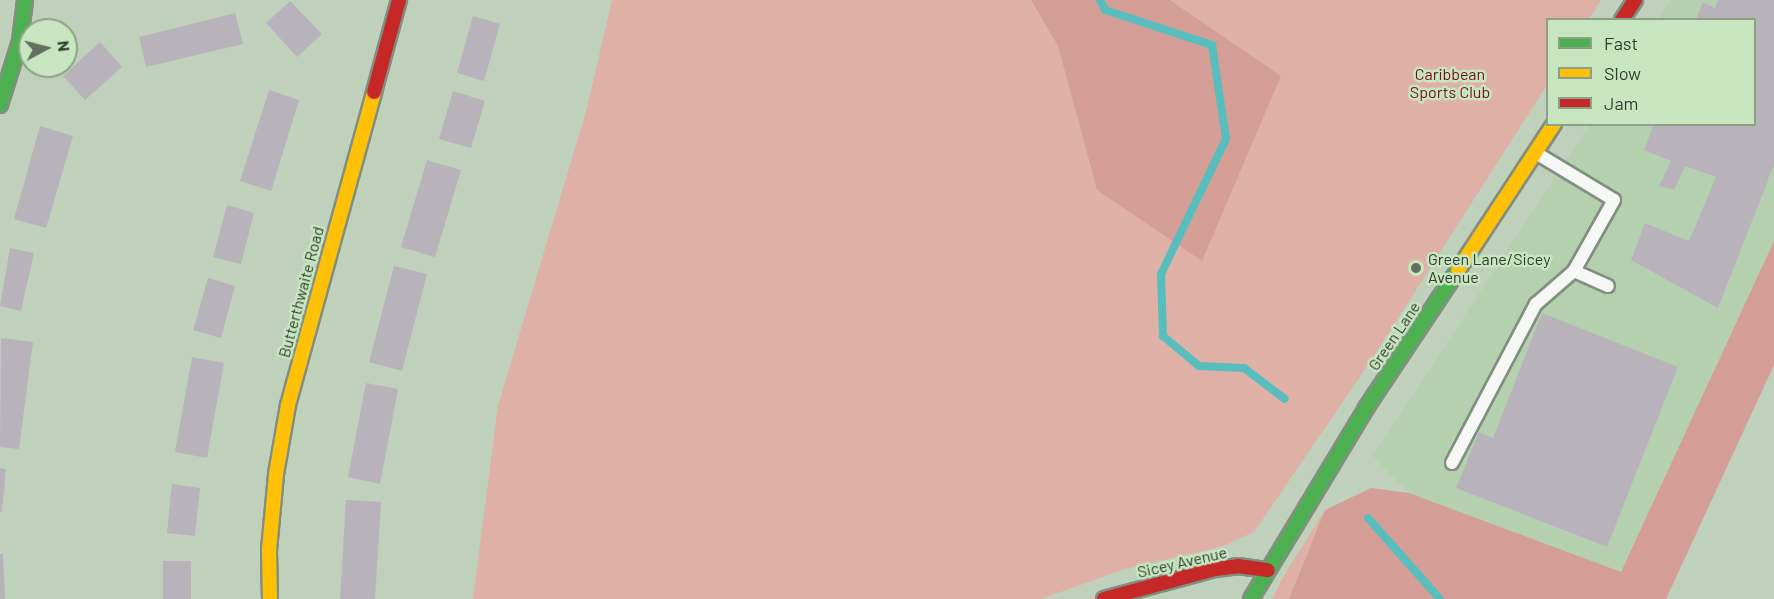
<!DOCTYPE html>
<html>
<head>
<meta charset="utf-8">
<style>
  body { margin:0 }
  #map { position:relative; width:1774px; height:599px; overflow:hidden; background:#bfd0bb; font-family:Barlow,sans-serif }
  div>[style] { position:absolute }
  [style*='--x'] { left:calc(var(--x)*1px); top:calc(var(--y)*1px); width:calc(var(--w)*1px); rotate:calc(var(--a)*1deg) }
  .built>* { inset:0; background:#b5d0af }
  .green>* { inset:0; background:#dfb0a6 }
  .forest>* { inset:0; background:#d49d96 }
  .stream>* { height:8px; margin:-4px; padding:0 4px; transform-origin:4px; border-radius:4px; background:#57bebd }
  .building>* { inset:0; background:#b8b3ba }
  .roads { filter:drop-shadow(2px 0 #828f80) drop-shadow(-2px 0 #828f80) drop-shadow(0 2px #828f80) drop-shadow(0 -2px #828f80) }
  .lane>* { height:12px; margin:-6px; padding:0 6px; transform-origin:6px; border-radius:6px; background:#f5f8f5 }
  .fast>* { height:14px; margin:-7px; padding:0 7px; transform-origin:7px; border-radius:7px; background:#4caf50 }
  .slow>* { height:14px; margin:-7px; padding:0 7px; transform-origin:7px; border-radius:7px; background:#ffc107 }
  .jam>* { height:14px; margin:-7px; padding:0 7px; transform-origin:7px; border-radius:7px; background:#c62828 }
  .dots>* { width:16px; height:16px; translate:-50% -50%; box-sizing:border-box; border:3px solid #c7e6c0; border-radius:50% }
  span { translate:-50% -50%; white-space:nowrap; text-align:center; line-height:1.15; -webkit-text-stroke:5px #c7e6c0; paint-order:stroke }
  .park-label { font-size:16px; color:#781020 }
  .poi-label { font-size:16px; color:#313d2e }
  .left { translate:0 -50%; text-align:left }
  .street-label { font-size:16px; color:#313d2e }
  .legend { position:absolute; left:1546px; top:18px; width:210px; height:108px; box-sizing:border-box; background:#c7e6c0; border:2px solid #8ba286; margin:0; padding:8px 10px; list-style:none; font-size:18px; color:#313d2e }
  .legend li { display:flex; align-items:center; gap:12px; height:30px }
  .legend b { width:30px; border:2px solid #8ba286 }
  .north { position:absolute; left:18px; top:18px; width:60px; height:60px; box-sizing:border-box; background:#c7e6c0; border:2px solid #8ba286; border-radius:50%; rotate:83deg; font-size:16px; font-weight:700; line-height:24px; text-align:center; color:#313d2e }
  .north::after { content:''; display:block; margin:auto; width:21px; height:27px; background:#63705f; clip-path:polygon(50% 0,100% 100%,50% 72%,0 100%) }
</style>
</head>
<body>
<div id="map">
  <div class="built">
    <div style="clip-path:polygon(1670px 0,1774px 0,1774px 241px,1621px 573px,1409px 493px,1373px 456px,1589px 125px,1754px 124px,1754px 20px,1658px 19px)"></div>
  </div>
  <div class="green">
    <div style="clip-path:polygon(612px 0,1031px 0,1058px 46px,1097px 190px,1281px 76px,1170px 0,1601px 0,1589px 19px,1548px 20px,1547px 85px,1370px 362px,1254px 532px,1221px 547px,1125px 569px,1041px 599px,473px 599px,498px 406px,587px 108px)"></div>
    <div style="clip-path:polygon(1325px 510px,1289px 599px,1272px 599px,1286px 572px)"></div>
  </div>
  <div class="forest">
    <div style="clip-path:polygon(1031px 0,1170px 0,1281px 76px,1202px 261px,1097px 190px,1058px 46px)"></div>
    <div style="clip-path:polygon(1774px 241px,1774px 365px,1666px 599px,1289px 599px,1325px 510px,1371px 488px,1409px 493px,1621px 572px)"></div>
  </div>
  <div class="stream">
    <div style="--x:1100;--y:0;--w:11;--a:63"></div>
    <div style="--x:1105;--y:10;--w:113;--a:18.1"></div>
    <div style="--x:1212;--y:45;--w:95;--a:81.5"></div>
    <div style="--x:1226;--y:139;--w:150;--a:115.7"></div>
    <div style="--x:1161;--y:274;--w:62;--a:88.2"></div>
    <div style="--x:1163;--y:336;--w:47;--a:39.8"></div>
    <div style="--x:1199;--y:366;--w:45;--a:2.5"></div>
    <div style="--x:1244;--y:368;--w:51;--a:37.1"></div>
    <div style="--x:1368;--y:518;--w:108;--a:48.4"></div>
  </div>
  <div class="building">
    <div style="clip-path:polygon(1718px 0,1774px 0,1774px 165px,1718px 308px,1631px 260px,1645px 223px,1689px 241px,1716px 177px,1685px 166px,1674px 190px,1659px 186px,1671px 161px,1644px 150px,1654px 124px,1754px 124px,1754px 20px,1696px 20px,1703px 2px,1715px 8px)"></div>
    <div style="clip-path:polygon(290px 1px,322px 34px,297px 57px,266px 23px)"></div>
    <div style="clip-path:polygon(235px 13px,243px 44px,146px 67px,139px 37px)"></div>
    <div style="clip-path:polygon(473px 16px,500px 24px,484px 81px,457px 73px)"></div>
    <div style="clip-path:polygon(100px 42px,122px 67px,85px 100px,63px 76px)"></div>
    <div style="clip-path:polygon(269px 90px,299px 100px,271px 191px,240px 181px)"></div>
    <div style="clip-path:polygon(453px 91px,485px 101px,471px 148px,439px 139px)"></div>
    <div style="clip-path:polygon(40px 126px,73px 136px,46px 228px,14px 219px)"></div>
    <div style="clip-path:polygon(427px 160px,461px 170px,435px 257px,401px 247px)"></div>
    <div style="clip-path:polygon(227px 205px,254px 213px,241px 264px,213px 257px)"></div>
    <div style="clip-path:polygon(10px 248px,34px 253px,21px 311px,0 306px)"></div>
    <div style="clip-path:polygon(394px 266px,427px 274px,402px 371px,369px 362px)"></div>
    <div style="clip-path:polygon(208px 278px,235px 286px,221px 338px,193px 330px)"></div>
    <div style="clip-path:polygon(1542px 313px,1678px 367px,1607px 547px,1456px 488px,1479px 432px,1493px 438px)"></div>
    <div style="clip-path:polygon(1px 338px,33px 342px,19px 449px,0 447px)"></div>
    <div style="clip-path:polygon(192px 357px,224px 363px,207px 458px,175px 452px)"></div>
    <div style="clip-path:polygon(366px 383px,398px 389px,380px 484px,348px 477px)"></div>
    <div style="clip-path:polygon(0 468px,6px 469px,2px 512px,0 512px)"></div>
    <div style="clip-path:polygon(172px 484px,200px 488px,195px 536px,167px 533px)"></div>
    <div style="clip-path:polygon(346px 500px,381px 502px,375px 599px,340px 599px)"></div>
    <div style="clip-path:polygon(0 554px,3px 554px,5px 599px,0 599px)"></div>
    <div style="clip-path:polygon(163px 561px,191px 561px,191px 599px,163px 599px)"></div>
  </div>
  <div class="roads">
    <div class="lane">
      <div style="--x:1536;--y:153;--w:91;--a:31.1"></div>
      <div style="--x:1614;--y:200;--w:81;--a:119.4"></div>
      <div style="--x:1574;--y:271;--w:37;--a:24"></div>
      <div style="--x:1452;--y:463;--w:180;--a:-62.2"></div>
      <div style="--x:1536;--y:304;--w:50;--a:-41"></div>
    </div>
    <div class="fast">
      <div style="--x:0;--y:105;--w:67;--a:-72.6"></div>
      <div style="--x:20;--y:41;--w:41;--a:-83"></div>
      <div style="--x:1251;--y:599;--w:223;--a:-58.9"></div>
      <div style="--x:1366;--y:408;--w:166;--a:-56.3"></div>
    </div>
    <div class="slow">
      <div style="--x:1458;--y:270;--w:175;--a:-56.7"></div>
      <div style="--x:270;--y:599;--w:49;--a:-91.2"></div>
      <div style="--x:269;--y:550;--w:76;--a:-84.7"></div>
      <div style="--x:276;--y:474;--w:70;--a:-80.1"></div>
      <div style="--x:288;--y:405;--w:325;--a:-74.6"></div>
    </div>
    <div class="jam">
      <div style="--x:1622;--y:20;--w:24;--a:-57"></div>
      <div style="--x:374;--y:92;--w:95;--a:-74.8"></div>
      <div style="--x:1104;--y:599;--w:115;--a:-15.1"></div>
      <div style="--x:1215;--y:569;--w:23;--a:-7"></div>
      <div style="--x:1238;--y:566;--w:30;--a:8"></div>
    </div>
  </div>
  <div class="dots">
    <div style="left:1416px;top:268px;background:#63705f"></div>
  </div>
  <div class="park-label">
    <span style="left:1450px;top:83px">Caribbean<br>Sports Club</span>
  </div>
  <div class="poi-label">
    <span class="left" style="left:1428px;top:268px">Green Lane/Sicey<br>Avenue</span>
  </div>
  <div class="street-label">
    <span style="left:301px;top:292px;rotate:-75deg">Butterthwaite Road</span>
    <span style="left:1394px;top:336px;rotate:-56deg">Green Lane</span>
    <span style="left:1182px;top:562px;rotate:-13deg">Sicey Avenue</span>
  </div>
  <ul class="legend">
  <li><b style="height:8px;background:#4caf50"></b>Fast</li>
  <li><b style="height:8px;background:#ffc107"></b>Slow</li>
  <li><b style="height:8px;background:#c62828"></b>Jam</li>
  </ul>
  <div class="north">N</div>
</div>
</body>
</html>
